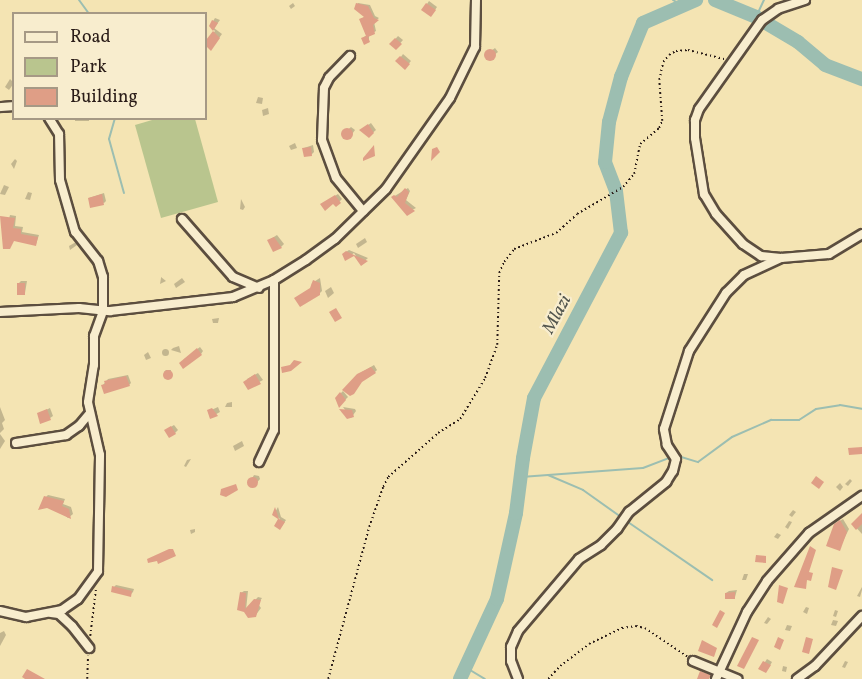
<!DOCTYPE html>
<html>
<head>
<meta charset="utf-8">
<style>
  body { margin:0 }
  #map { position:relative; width:862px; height:679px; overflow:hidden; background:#f4e4b3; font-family:Vollkorn,serif }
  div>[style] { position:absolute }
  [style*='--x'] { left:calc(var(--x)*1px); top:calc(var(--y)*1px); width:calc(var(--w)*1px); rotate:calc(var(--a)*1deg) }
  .green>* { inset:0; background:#b9c58e }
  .shadow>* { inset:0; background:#0003 }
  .round { border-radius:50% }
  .stream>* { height:2px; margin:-1px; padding:0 1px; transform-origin:1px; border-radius:1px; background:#9cbeb1 }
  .river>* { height:14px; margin:-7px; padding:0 7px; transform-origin:7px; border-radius:7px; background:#9cbeb1 }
  .building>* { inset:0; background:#df9e86 }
  .path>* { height:1.5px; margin-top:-0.75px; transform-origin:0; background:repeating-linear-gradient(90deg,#2a1c18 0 1.5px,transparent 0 4.5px) }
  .roads { filter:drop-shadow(2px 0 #5c4e3f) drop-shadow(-2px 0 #5c4e3f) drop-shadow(0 2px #5c4e3f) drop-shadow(0 -2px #5c4e3f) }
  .minor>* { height:8px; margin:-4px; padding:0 4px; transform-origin:4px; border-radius:4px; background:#f8edce }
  span { translate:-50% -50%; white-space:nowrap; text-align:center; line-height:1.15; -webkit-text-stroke:4.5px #f8edce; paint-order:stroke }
  .water-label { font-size:18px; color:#52554e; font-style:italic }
  .legend { position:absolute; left:12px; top:12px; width:195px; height:108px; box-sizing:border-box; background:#f8edce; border:2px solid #a69985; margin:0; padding:8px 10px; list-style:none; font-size:18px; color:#2a1c18 }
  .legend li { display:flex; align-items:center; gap:12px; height:30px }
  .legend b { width:30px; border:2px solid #a69985 }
</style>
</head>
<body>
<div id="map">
  <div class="green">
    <div style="clip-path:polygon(159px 118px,195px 119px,218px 202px,161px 218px,135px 125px)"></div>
  </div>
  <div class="shadow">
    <div style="clip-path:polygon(429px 1px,437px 7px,433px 13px,427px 4px)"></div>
    <div style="clip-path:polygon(293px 3px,295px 6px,291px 9px,289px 6px)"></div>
    <div style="clip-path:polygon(358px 3px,370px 5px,375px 16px,379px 18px,374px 22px,376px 31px,369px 35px,369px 41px,364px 37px,367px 35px,361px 19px,366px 16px,357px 5px)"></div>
    <div style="clip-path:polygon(215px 18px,220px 20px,214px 28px,222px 34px,211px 49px,206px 42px,215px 31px,210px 26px)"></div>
    <div style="clip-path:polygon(398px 36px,403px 40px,396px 48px,391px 44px)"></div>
    <div style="clip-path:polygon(495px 48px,498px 52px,489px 59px,486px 55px)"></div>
    <div style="clip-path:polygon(403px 54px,411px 61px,405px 68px,398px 61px)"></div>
    <div style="clip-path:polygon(10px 79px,14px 83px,9px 90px,5px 87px)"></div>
    <div style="clip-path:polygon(258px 97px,263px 98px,262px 104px,256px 103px)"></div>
    <div style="clip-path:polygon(268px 108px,269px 114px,263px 116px,262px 110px)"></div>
    <div style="clip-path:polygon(75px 118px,89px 118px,89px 121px,75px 121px)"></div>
    <div style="clip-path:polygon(371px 123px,376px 130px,369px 136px,364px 128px)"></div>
    <div style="clip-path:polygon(351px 127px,355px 130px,350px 137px,346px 139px,343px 134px)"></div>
    <div style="clip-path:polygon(295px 143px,297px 148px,291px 150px,289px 146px)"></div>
    <div style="clip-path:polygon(313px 145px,314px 152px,311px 155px,304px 148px)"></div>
    <div style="clip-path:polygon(15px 159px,17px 161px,14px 169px,11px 164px)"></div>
    <div style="clip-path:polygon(4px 185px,9px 187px,5px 195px,0 194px)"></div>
    <div style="clip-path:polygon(408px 188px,410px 191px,406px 200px,416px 208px,406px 213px,393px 197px)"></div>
    <div style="clip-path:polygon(28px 192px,32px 193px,30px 200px,25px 199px)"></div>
    <div style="clip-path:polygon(104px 193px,106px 201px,104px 203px,89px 198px)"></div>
    <div style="clip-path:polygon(338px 194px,342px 199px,336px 205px,334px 202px,325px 202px)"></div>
    <div style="clip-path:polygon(241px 199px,245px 207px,243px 210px,240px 209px)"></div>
    <div style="clip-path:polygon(10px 215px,16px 216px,15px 226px,23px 227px,22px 232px,39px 235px,36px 244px,7px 226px)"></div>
    <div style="clip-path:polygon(277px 235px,284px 244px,281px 247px,269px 240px)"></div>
    <div style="clip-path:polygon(365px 238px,367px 242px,358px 248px,356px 244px)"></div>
    <div style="clip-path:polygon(76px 242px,77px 245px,70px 250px,69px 246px)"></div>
    <div style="clip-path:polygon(349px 250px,368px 258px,361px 264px,354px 253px,345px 259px,346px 252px)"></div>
    <div style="clip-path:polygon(161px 277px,166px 281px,160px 284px,161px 278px)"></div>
    <div style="clip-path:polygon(182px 278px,185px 282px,176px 288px,174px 284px)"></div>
    <div style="clip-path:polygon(320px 278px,322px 291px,319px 294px,311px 287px,312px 283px)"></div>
    <div style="clip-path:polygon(21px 281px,27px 281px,25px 293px,18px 284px)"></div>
    <div style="clip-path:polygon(331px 287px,334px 293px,328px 298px,325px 291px)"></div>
    <div style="clip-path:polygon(219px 318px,218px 323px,213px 323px,212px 319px)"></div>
    <div style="clip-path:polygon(179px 346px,181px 353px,171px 350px,173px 348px)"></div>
    <div style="clip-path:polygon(200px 347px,203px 351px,201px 354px,183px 360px)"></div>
    <div class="round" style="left:161.5px;top:348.5px;width:7px;height:7px"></div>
    <div style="clip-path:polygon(148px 352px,151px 358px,146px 360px,144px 355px)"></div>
    <div style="clip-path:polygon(374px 365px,377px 370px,375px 372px,345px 390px,362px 372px)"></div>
    <div style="clip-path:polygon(166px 370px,171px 370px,170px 377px,166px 377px,164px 372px)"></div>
    <div style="clip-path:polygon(258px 373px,263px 380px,248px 388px,247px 379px)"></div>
    <div style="clip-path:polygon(128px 375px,131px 383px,129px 385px,103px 385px,108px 379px)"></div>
    <div style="clip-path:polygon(343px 391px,348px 397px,340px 405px,337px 397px)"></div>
    <div style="clip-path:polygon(232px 402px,232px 407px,225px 407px,227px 403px)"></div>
    <div style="clip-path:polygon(0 407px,5px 420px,2px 423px,4px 429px,0 433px)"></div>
    <div style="clip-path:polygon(218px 407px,220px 412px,211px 417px,209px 411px)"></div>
    <div style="clip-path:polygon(343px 407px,355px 409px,356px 411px,351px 418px)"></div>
    <div style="clip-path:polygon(50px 408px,53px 416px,50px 418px,38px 414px)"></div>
    <div style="clip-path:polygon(174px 425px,178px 430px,175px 433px,169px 428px)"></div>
    <div style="clip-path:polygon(0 434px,5px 441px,0 449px)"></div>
    <div style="clip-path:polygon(242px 441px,244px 446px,235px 451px,233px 446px)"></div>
    <div style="clip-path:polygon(191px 459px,186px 467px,184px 466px,187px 460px)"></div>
    <div style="clip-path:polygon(254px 475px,259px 476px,260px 479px,255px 485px,249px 484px)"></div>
    <div style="clip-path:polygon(850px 479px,852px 481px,848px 486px,845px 484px)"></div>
    <div style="clip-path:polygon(840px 483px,843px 487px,840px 491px,836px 487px)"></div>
    <div style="clip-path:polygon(48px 495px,65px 499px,63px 504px,71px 507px,73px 514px,68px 518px,46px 497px)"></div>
    <div style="clip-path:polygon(278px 507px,281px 517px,286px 520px,282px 526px,276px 526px,280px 519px,274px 514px)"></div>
    <div style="clip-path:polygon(793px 510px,796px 512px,792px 517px,789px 515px)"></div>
    <div style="clip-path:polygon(862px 514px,862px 534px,853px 524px)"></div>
    <div style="clip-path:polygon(843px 519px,849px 529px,839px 549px,838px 522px)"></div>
    <div style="clip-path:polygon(789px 521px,792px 522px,788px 529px,785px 527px)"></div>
    <div style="clip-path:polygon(195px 529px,195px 532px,191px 534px,190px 530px)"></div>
    <div style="clip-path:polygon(777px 533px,781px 535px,778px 539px,774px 537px)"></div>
    <div style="clip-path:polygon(744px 574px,748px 574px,746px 580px,742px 580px)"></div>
    <div style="clip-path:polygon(116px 585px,134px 589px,133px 592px,130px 595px,114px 587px)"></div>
    <div style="clip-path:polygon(862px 587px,862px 590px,860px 597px,857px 596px)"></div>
    <div style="clip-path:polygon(737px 590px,735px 597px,726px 593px,729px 591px)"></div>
    <div style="clip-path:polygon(244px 591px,248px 591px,246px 610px,258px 597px,262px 598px,258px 604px,261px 608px,255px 616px,244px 611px,241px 593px)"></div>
    <div style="clip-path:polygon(806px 607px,809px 608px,807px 614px,803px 612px)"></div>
    <div style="clip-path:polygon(835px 610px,838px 611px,836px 617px,833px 616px)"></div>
    <div style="clip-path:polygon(768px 617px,771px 619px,767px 624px,764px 623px)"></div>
    <div style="clip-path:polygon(833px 620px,838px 621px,836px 626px,831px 625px)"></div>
    <div style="clip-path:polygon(787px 625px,792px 626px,790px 631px,785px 630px)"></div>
    <div style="clip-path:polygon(4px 631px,6px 635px,0 646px,0 633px)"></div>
    <div style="clip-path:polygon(767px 659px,772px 662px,768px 669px,761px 668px)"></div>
    <div style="clip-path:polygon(845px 661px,848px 662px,845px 668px,842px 667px)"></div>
    <div style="clip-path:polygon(783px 666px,787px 667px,786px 672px,782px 671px)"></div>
  </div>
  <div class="stream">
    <div style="--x:79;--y:0;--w:17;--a:54"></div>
    <div style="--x:673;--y:0;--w:9;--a:32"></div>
    <div style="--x:756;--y:17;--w:19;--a:-65"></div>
    <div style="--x:115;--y:118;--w:22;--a:106"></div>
    <div style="--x:109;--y:139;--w:56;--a:74.5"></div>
    <div style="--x:678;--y:456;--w:21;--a:17"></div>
    <div style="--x:698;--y:462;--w:42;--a:-36.3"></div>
    <div style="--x:732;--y:437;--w:43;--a:-23.6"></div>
    <div style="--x:771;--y:420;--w:28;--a:0"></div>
    <div style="--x:799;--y:420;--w:20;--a:-33"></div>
    <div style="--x:816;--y:409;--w:24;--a:-9"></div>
    <div style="--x:840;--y:405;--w:22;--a:10"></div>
    <div style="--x:548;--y:475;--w:38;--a:23"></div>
    <div style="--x:583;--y:490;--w:47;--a:35.4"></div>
    <div style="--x:521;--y:477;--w:122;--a:-4.2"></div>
    <div style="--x:643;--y:468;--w:31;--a:-21"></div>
    <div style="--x:625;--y:520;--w:106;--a:34.6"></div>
    <div style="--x:465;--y:667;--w:23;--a:31"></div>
  </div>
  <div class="river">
    <div style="--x:715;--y:0;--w:44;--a:22.5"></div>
    <div style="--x:756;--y:17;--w:49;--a:30.8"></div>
    <div style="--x:798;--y:42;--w:35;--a:40"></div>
    <div style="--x:825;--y:65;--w:40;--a:21"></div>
    <div style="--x:460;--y:679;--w:88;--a:-65.2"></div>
    <div style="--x:497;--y:599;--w:88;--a:-77.5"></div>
    <div style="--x:516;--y:513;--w:55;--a:-82.7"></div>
    <div style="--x:523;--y:458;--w:61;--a:-79.6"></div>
    <div style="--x:534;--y:398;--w:187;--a:-62.2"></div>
    <div style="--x:621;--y:233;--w:42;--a:-96.8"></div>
    <div style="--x:616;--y:191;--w:31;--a:-111"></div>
    <div style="--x:605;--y:162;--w:40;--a:-84.3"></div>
    <div style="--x:609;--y:122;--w:47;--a:-75.1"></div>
    <div style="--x:621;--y:77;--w:58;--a:-67.8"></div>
    <div style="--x:643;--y:23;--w:58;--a:-23.5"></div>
  </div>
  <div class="building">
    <div style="clip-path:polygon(356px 3px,368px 6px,374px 18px,379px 20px,373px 25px,375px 34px,368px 37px,370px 42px,364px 45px,361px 38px,366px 36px,359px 19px,364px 17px,354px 9px)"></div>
    <div style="clip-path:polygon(426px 3px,436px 10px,431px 17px,421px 10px)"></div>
    <div style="clip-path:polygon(212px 20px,218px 23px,213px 31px,209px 26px)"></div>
    <div style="clip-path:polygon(213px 31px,220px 38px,211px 51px,206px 46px,206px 40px)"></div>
    <div style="clip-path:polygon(395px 38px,402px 44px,396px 50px,389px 44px)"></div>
    <div class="round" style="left:484px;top:49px;width:12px;height:12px"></div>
    <div style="clip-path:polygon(400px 56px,410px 64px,405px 70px,395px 61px)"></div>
    <div style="clip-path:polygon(368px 124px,374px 133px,369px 138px,359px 130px)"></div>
    <div class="round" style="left:341px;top:128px;width:12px;height:12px"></div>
    <div style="clip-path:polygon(374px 145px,375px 156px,363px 161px,363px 158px)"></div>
    <div style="clip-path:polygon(311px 147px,312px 156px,304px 157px,302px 148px)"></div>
    <div style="clip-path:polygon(437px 147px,440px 152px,431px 161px,432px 149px)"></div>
    <div style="clip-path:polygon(405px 188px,409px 192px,405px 203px,415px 211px,407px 216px,391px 197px,394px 195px,397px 197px)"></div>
    <div style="clip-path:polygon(102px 194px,104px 205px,90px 208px,88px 198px)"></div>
    <div style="clip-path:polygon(335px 195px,341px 203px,336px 207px,333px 204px,325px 211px,320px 204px)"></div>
    <div style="clip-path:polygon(0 216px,15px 218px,13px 228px,21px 229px,21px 234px,38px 237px,36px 246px,14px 241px,10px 249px,3px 249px)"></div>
    <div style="clip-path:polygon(274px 237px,282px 248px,273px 252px,267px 240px)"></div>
    <div style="clip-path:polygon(346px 251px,354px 255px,368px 261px,361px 266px,354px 256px,345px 261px,342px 254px)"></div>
    <div style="clip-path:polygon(313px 280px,320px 283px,320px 295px,300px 307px,294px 298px,310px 288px)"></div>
    <div style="clip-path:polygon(17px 283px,25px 283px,25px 295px,17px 295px)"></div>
    <div style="clip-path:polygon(336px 308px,342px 318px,335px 322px,329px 312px)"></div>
    <div style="clip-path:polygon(197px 348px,202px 355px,183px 369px,179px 363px)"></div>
    <div style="clip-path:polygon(294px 360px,302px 362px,291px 371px,282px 373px,281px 367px,290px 365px)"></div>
    <div style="clip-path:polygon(371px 367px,376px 373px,362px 382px,354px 394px,350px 396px,342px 390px,357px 374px)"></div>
    <div class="round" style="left:163px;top:370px;width:10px;height:10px"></div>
    <div style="clip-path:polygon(255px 374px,261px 384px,248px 390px,243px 382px)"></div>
    <div style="clip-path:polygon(126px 376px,130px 386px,104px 394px,101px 385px,105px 384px,104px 381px)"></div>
    <div style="clip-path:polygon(340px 392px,346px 400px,339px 408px,335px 398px)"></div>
    <div style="clip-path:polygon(212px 408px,218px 416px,210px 419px,207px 410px)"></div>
    <div style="clip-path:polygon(47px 409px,51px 420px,40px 424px,37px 413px)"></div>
    <div style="clip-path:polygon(339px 409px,352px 410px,354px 417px,347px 419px)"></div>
    <div style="clip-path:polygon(171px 426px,176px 434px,169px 438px,164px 430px)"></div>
    <div style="clip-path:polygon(862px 447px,862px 454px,849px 455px,848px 448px)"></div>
    <div style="clip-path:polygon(816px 476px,824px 482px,819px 489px,811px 483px)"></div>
    <div class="round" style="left:246.5px;top:476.5px;width:11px;height:11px"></div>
    <div style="clip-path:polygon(236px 484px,238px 490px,226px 497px,220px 495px,221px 489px)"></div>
    <div style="clip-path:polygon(44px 496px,64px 501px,62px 506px,69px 509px,71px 519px,47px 508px,38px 510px)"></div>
    <div style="clip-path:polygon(275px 507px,279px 519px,285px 522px,280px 530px,274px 526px,278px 519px,272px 515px)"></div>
    <div style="clip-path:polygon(862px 513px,862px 524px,856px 530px,851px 524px)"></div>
    <div style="clip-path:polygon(840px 520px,847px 532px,840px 551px,826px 546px,834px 524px)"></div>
    <div style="clip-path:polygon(810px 546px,816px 550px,809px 572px,813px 573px,811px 581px,807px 580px,806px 589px,794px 587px)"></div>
    <div style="clip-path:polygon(169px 549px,173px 549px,176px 556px,158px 564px,157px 561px,148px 563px,147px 559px)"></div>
    <div style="clip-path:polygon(756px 555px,766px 556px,766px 563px,755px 562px)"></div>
    <div style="clip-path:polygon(832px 567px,843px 570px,836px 590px,828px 587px)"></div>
    <div style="clip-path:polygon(779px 585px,788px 588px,783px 604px,777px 602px)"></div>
    <div style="clip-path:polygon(112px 586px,132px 591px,131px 597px,111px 592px)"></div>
    <div style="clip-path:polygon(240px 592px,246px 593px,245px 609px,254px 599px,261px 600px,256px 617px,248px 618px,244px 612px,237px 610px)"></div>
    <div style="clip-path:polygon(735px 592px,735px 599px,725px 599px,725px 593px)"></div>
    <div style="clip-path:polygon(720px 610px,725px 613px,717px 628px,712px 625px)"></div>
    <div style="clip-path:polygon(752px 637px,759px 640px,744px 669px,737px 666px)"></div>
    <div style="clip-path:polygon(778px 637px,784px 640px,780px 650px,774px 647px)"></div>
    <div style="clip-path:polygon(806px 637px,813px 639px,809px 654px,802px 652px)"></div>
    <div style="clip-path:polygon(702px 640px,717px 648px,714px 657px,698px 651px)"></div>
    <div style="clip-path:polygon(763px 661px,771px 665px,766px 673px,758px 669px)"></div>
    <div style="clip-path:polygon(27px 669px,45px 679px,25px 679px,22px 677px)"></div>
    <div style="clip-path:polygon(700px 671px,711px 675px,709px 679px,697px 679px)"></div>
  </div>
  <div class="path">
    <div style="--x:90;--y:636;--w:49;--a:-83"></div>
    <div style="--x:87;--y:679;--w:23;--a:-88"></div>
    <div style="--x:328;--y:679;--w:157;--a:-74.9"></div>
    <div style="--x:369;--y:527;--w:42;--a:-70.7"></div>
    <div style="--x:383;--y:487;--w:11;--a:-63"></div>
    <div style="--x:388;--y:477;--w:67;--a:-41.3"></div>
    <div style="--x:438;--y:433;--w:26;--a:-32"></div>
    <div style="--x:460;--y:419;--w:48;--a:-58.6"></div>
    <div style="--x:485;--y:378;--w:35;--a:-70"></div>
    <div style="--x:497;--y:345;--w:72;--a:-88.4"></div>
    <div style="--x:499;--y:273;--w:12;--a:-66"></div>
    <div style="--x:504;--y:262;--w:16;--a:-52"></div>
    <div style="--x:514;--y:249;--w:45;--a:-20.9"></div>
    <div style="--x:556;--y:233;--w:28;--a:-42"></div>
    <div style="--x:577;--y:214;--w:53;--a:-30.4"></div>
    <div style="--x:623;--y:187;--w:17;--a:-50"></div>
    <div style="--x:634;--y:174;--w:31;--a:-79"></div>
    <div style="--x:640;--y:144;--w:25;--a:-40"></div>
    <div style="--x:659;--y:128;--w:8;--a:-67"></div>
    <div style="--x:662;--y:121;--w:41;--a:-94.2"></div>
    <div style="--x:659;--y:80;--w:18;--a:-77"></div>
    <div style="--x:663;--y:62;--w:9;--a:-49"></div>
    <div style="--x:669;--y:55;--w:8;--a:-30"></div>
    <div style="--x:676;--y:51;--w:12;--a:-5"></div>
    <div style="--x:688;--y:50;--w:38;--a:14"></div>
    <div style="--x:548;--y:679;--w:18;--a:-47"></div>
    <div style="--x:560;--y:666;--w:36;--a:-37"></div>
    <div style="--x:589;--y:644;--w:37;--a:-26"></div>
    <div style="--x:622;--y:628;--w:14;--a:-8"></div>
    <div style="--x:636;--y:626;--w:9;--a:13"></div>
    <div style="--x:645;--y:628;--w:52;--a:34"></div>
  </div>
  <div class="roads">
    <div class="minor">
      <div style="--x:805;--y:0;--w:28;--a:162"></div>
      <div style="--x:778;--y:9;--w:19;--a:145"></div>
      <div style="--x:762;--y:20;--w:109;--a:125.3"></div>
      <div style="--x:699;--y:109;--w:12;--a:110"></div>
      <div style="--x:695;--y:120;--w:18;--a:90"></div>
      <div style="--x:695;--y:138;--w:57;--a:80.9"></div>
      <div style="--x:704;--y:194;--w:23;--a:59"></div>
      <div style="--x:716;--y:214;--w:40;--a:48"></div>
      <div style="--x:743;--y:244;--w:22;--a:34"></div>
      <div style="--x:761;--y:256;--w:20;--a:6"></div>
      <div style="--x:781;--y:258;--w:48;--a:-4.8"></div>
      <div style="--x:829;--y:254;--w:39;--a:-31"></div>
      <div style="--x:350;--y:56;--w:30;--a:134"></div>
      <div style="--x:329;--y:78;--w:11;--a:117"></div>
      <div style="--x:324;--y:88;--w:52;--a:92.2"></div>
      <div style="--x:322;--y:140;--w:40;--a:69.8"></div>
      <div style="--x:336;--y:178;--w:43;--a:50.7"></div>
      <div style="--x:0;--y:107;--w:14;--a:-4"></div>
      <div style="--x:182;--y:219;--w:77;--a:48.7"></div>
      <div style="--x:233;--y:277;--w:28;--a:23"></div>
      <div style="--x:0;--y:312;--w:79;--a:-2.9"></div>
      <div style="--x:79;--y:308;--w:31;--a:6"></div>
      <div style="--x:110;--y:311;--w:124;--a:-6.5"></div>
      <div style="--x:233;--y:297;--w:44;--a:-22.5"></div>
      <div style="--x:274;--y:280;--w:38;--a:-32"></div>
      <div style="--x:306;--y:260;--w:36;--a:-36"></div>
      <div style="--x:335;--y:239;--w:71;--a:-44.4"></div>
      <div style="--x:386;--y:189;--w:111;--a:-54.9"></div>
      <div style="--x:450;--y:98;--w:57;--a:-63.9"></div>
      <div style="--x:475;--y:47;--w:47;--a:-88.8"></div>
      <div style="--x:16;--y:443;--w:51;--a:-9.1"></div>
      <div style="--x:66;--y:435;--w:16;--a:-35"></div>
      <div style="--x:79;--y:426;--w:17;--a:-50"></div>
      <div style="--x:259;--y:462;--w:35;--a:-65"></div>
      <div style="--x:274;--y:430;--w:150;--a:-90"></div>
      <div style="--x:0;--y:611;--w:27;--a:13"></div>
      <div style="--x:26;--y:617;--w:37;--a:-11"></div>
      <div style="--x:62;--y:610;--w:19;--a:-35"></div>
      <div style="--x:78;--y:599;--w:34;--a:-54"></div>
      <div style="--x:98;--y:571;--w:116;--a:-89"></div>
      <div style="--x:100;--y:455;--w:54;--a:-102.8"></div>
      <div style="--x:88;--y:402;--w:37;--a:-81"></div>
      <div style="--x:94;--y:365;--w:29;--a:-90"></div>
      <div style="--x:94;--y:336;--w:27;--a:-70"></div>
      <div style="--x:103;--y:311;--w:34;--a:-90"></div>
      <div style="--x:103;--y:277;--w:17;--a:-107"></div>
      <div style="--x:98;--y:261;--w:37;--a:-128"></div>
      <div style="--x:75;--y:232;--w:54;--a:-106.1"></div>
      <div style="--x:60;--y:180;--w:46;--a:-91.2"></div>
      <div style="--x:59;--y:134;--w:19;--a:-122"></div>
      <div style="--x:51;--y:613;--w:8;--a:7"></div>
      <div style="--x:59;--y:614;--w:18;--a:43"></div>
      <div style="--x:72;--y:626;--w:28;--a:52"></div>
      <div style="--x:693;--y:661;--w:48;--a:22.2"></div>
      <div style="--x:518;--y:679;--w:19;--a:-111"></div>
      <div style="--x:511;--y:661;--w:14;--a:-90"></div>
      <div style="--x:511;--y:647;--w:17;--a:-66"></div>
      <div style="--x:518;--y:631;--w:94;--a:-49.7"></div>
      <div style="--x:579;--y:559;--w:26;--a:-32"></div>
      <div style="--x:601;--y:545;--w:23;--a:-45"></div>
      <div style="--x:617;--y:529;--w:21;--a:-55"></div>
      <div style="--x:629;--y:512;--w:48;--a:-39"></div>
      <div style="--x:666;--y:482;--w:13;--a:-58"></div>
      <div style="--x:673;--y:471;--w:12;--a:-76"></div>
      <div style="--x:676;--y:459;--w:17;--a:-123"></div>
      <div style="--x:667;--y:445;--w:16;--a:-101"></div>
      <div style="--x:664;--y:429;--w:82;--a:-72.2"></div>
      <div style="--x:689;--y:351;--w:69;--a:-57.5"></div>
      <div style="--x:726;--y:293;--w:25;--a:-45"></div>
      <div style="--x:744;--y:275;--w:41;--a:-24.7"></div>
      <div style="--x:716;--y:679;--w:74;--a:-65.2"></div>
      <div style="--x:747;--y:612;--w:37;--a:-57"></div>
      <div style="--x:767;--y:581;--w:64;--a:-48.8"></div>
      <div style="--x:809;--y:533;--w:65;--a:-34.9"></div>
      <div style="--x:797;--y:679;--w:22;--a:-36"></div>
      <div style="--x:815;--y:666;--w:69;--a:-46.8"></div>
    </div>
  </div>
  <div class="water-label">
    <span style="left:558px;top:315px;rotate:-62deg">Mlazi</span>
  </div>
  <ul class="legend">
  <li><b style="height:8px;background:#f8edce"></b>Road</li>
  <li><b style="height:16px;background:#b9c58e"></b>Park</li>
  <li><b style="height:16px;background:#df9e86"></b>Building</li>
  </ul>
</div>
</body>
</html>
